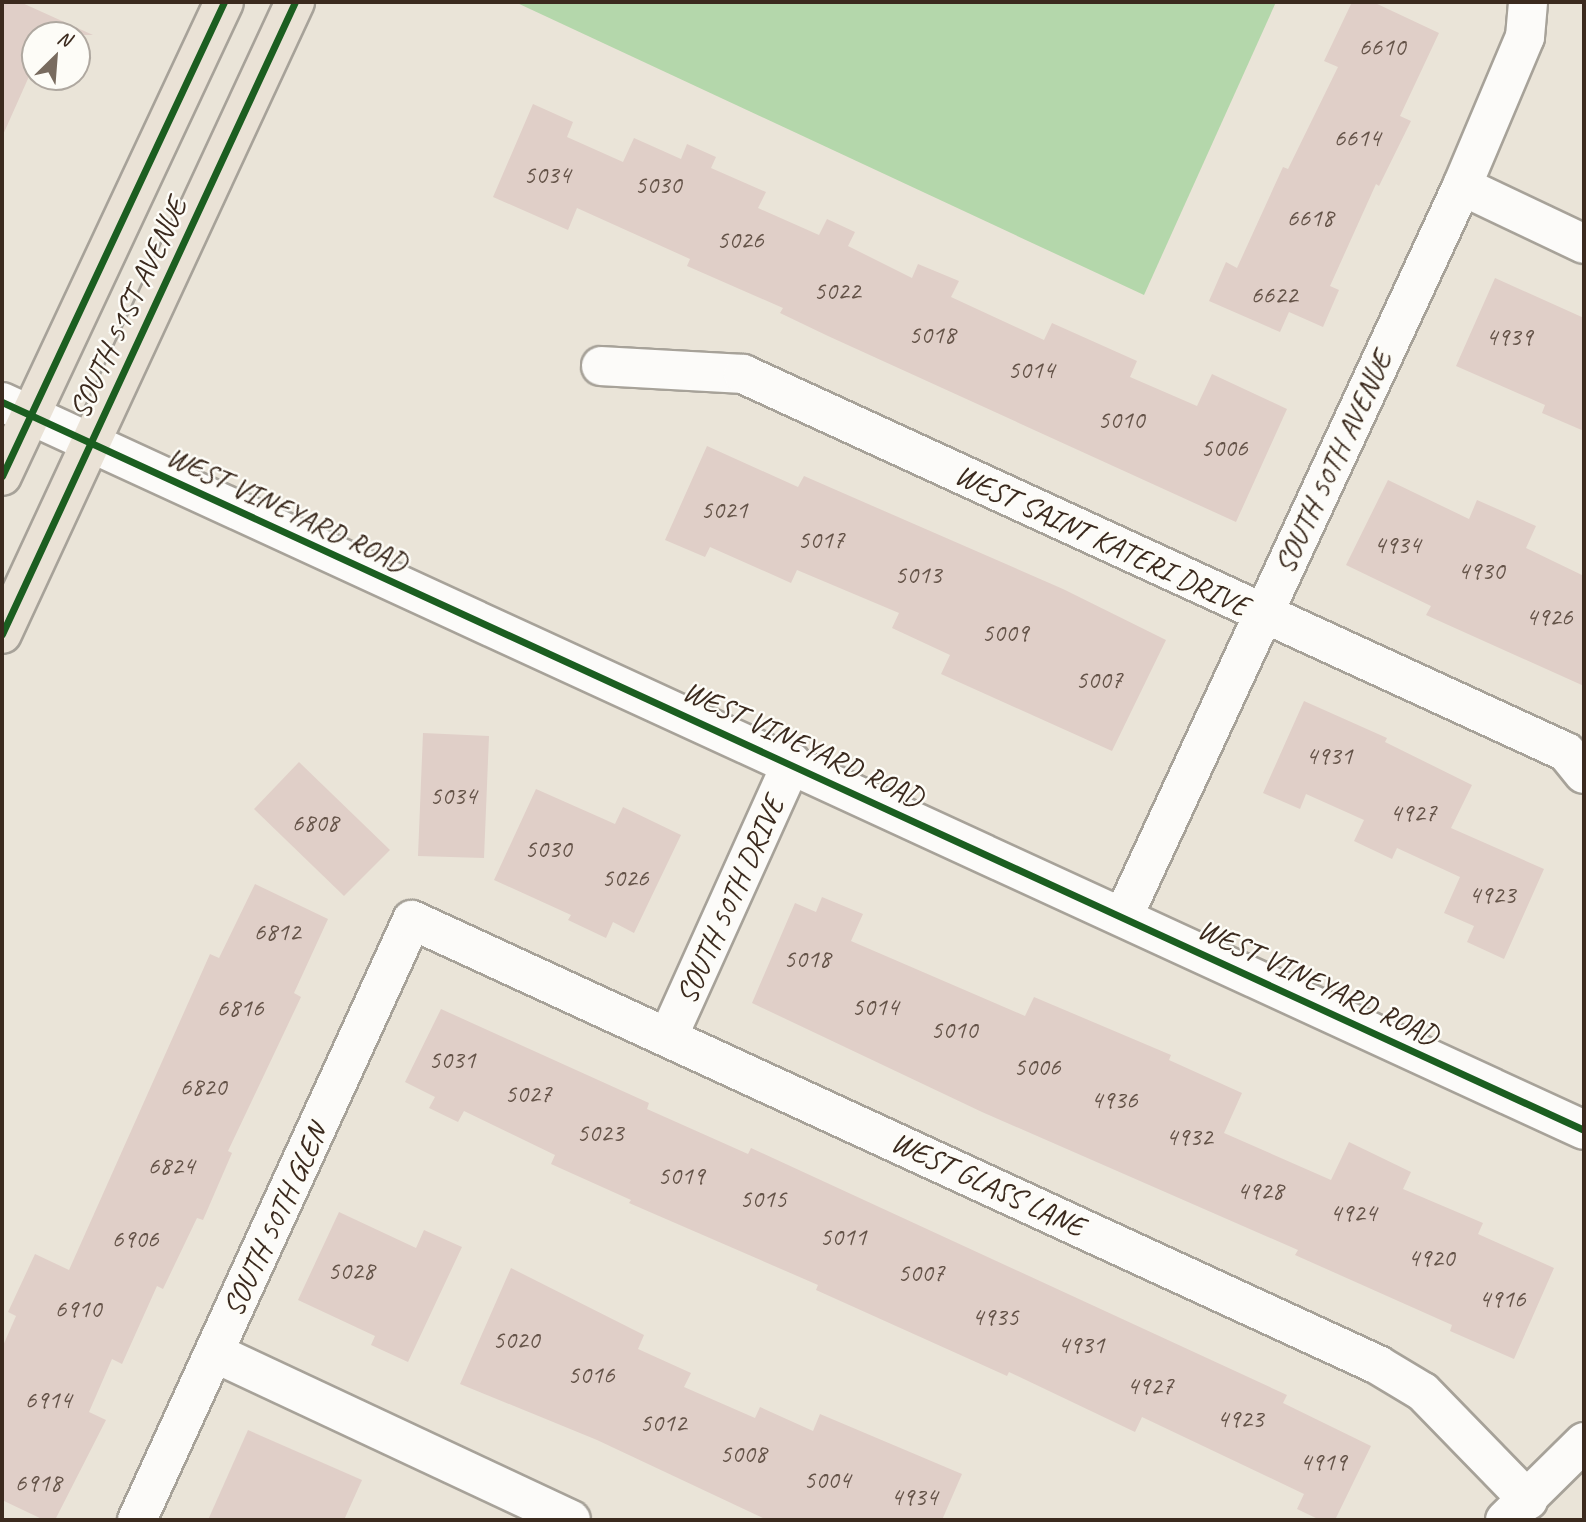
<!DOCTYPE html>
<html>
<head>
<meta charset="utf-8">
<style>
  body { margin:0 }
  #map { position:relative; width:1586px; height:1522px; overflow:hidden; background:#eae4d8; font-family:Caveat,sans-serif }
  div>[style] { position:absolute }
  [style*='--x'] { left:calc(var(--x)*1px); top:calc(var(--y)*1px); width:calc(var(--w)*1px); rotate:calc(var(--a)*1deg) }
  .green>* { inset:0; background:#b4d7ab }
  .building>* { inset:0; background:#e0cfc8 }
  .roads { filter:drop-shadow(2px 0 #a7a299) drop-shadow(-2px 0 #a7a299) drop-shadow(0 2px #a7a299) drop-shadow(0 -2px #a7a299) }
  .minor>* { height:38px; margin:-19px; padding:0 19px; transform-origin:19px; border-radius:19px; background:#fcfbf9 }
  .major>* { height:38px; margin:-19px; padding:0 19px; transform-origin:19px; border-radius:19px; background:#eae2d6 }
  .cycleway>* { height:7px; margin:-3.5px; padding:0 3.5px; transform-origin:3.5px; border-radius:3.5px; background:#1b5e20 }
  span { translate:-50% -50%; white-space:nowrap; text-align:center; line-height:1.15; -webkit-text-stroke:5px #fdfcf7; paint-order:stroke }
  .number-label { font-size:26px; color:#645348 }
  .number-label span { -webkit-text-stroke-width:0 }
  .street-label { font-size:30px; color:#3b2a1e }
  .frame { position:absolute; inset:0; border:4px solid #3b2a1e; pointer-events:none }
  .north { position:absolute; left:21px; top:21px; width:70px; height:70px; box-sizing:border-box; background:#fdfcf7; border:2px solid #afa8a0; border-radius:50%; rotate:25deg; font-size:19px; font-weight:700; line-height:28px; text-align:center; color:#3b2a1e }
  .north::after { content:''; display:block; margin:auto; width:24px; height:32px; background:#786b5f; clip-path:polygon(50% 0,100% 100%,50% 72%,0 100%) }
</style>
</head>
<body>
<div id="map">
  <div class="green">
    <div style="clip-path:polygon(515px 2px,1276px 2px,1144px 295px)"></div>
  </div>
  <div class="building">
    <div style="clip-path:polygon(2px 2px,20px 2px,93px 35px,35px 35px,35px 63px,2px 137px)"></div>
    <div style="clip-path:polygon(1352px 2px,1373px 2px,1439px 33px,1400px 116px,1411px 121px,1379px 186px,1376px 184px,1330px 286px,1339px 290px,1323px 327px,1289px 312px,1280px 332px,1209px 301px,1226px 262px,1237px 268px,1283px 167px,1288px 169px,1338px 67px,1324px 61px)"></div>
    <div style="clip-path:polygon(533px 104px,573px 122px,567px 137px,623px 162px,634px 138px,681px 159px,687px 144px,716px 157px,711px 168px,766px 192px,758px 208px,819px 235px,827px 219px,855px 232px,848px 246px,912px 278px,918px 264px,959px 281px,951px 297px,1044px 340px,1052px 323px,1137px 361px,1130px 377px,1197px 406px,1212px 374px,1287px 409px,1236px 522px,828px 336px,780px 313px,783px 308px,687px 266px,690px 259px,577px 208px,568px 230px,493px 197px)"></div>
    <div style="clip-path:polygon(1495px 278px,1584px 318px,1584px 431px,1542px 413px,1545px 405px,1456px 366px)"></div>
    <div style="clip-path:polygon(707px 446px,798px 487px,804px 476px,1063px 589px,1166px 640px,1112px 751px,941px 674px,950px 655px,892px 628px,899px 613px,797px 570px,791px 583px,710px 547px,705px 557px,665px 540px)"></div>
    <div style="clip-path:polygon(1388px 480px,1469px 519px,1477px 500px,1536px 526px,1526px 548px,1584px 576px,1584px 686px,1426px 615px,1431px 606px,1346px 565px)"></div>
    <div style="clip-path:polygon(1304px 701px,1387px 738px,1385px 742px,1472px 785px,1451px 828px,1544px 869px,1504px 959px,1467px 942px,1474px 926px,1444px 913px,1460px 877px,1397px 848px,1392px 859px,1354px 841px,1364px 820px,1306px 794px,1300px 809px,1263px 793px)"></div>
    <div style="clip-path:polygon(423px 733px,489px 736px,484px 858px,418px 856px)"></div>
    <div style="clip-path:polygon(299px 762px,390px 850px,344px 896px,254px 809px)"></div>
    <div style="clip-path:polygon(536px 789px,615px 824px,623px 807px,681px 835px,634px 933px,613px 922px,606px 938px,568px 920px,571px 915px,494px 880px)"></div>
    <div style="clip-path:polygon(255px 884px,328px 919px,294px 993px,301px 997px,228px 1151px,232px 1153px,203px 1220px,197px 1218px,163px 1289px,157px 1286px,122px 1364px,112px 1359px,89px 1412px,106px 1420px,55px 1520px,44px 1520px,2px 1500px,2px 1348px,16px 1316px,8px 1312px,35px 1254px,69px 1270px,210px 954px,219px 958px)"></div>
    <div style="clip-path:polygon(822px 897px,863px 914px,851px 941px,1025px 1016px,1034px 997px,1171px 1055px,1169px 1060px,1242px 1093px,1224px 1133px,1331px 1180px,1349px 1142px,1411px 1172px,1403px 1189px,1483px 1223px,1478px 1234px,1554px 1268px,1514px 1359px,1450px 1331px,1452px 1325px,1295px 1255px,1298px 1250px,982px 1112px,752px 1003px,795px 903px,816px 912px)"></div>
    <div style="clip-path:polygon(441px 1009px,649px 1103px,647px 1109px,748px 1154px,751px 1148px,1287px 1395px,1283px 1403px,1371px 1446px,1335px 1520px,1320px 1520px,1297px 1509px,1304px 1494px,1142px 1417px,1135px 1432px,1009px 1372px,1007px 1376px,816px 1290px,818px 1285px,629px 1203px,631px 1200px,551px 1164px,555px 1155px,464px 1111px,458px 1122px,429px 1108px,435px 1097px,405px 1082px)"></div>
    <div style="clip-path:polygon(339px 1212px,416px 1248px,424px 1230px,462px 1247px,408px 1362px,371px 1345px,375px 1336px,298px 1300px)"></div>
    <div style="clip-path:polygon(511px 1268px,644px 1335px,638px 1349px,691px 1373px,684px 1387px,755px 1418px,760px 1407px,813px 1431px,820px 1414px,962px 1474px,942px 1520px,767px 1520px,597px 1440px,460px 1384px)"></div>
    <div style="clip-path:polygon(248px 1430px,362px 1480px,344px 1520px,208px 1520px)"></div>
  </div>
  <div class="roads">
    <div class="minor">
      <div style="--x:1462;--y:186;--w:135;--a:25.4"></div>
      <div style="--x:601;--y:366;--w:142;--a:3.2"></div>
      <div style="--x:743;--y:374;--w:906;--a:24.67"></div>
      <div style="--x:1566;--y:752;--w:28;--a:51"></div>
      <div style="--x:2;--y:402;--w:1741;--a:24.71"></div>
      <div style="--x:1123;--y:917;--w:806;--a:-65.12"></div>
      <div style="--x:1462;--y:186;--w:162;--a:-67.1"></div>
      <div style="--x:1525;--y:37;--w:35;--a:-85"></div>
      <div style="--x:668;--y:1037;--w:301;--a:-65.7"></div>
      <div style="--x:215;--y:1353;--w:393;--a:25.1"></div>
      <div style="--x:137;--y:1520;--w:660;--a:-65.38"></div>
      <div style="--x:412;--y:920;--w:1064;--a:24.73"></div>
      <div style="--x:1378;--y:1365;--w:52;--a:31"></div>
      <div style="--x:1423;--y:1392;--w:151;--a:45.8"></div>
      <div style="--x:1505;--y:1520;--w:111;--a:-44.6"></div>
    </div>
    <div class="major">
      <div style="--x:2;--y:476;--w:523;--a:-64.9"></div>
      <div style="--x:2;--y:634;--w:697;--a:-65.13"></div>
    </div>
  </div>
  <div class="cycleway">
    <div style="--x:2;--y:402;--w:1741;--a:24.71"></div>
    <div style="--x:2;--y:476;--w:523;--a:-64.9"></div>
    <div style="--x:2;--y:634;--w:697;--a:-65.13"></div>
  </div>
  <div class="number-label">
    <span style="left:1382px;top:47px">6610</span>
    <span style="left:1357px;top:138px">6614</span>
    <span style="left:547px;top:175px">5034</span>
    <span style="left:658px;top:185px">5030</span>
    <span style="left:1310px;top:218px">6618</span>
    <span style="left:740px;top:240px">5026</span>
    <span style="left:837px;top:291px">5022</span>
    <span style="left:1274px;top:295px">6622</span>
    <span style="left:932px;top:335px">5018</span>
    <span style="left:1509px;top:337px">4939</span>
    <span style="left:1031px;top:370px">5014</span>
    <span style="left:1121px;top:420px">5010</span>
    <span style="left:1224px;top:448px">5006</span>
    <span style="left:724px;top:510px">5021</span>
    <span style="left:821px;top:540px">5017</span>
    <span style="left:1397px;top:545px">4934</span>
    <span style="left:1481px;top:571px">4930</span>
    <span style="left:918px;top:575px">5013</span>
    <span style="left:1549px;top:617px">4926</span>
    <span style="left:1005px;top:633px">5009</span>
    <span style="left:1099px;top:680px">5007</span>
    <span style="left:1329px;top:756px">4931</span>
    <span style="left:453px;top:796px">5034</span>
    <span style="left:1413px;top:813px">4927</span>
    <span style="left:315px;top:823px">6808</span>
    <span style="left:548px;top:849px">5030</span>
    <span style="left:625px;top:878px">5026</span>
    <span style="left:1492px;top:895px">4923</span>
    <span style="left:277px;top:932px">6812</span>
    <span style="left:807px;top:959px">5018</span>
    <span style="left:875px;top:1007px">5014</span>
    <span style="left:240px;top:1008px">6816</span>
    <span style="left:954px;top:1030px">5010</span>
    <span style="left:452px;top:1060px">5031</span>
    <span style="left:1037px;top:1067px">5006</span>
    <span style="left:203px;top:1087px">6820</span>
    <span style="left:528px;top:1094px">5027</span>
    <span style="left:1114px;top:1100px">4936</span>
    <span style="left:600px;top:1133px">5023</span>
    <span style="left:1189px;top:1137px">4932</span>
    <span style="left:171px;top:1166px">6824</span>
    <span style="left:681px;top:1176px">5019</span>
    <span style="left:1260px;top:1191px">4928</span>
    <span style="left:763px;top:1199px">5015</span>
    <span style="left:1353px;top:1213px">4924</span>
    <span style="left:843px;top:1237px">5011</span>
    <span style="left:135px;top:1239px">6906</span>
    <span style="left:1431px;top:1258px">4920</span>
    <span style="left:351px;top:1271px">5028</span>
    <span style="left:921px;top:1273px">5007</span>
    <span style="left:1502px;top:1299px">4916</span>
    <span style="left:78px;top:1309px">6910</span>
    <span style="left:995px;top:1317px">4935</span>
    <span style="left:516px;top:1340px">5020</span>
    <span style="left:1081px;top:1345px">4931</span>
    <span style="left:591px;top:1375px">5016</span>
    <span style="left:1150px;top:1386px">4927</span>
    <span style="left:48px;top:1400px">6914</span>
    <span style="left:1240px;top:1419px">4923</span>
    <span style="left:663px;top:1423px">5012</span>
    <span style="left:743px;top:1454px">5008</span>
    <span style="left:1323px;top:1462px">4919</span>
    <span style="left:827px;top:1480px">5004</span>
    <span style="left:38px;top:1483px">6918</span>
    <span style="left:914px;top:1497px">4934</span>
  </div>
  <div class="street-label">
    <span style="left:128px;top:308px;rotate:-65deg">SOUTH 51ST AVENUE</span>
    <span style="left:1333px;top:462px;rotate:-65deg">SOUTH 50TH AVENUE</span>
    <span style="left:287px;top:509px;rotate:25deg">WEST VINEYARD ROAD</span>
    <span style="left:1102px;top:540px;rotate:25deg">WEST SAINT KATERI DRIVE</span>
    <span style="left:803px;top:744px;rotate:25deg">WEST VINEYARD ROAD</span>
    <span style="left:730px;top:900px;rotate:-66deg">SOUTH 50TH DRIVE</span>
    <span style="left:1318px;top:982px;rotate:25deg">WEST VINEYARD ROAD</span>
    <span style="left:988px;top:1184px;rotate:25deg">WEST GLASS LANE</span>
    <span style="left:275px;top:1220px;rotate:-65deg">SOUTH 50TH GLEN</span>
  </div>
  <div class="frame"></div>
  <div class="north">N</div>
</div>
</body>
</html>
